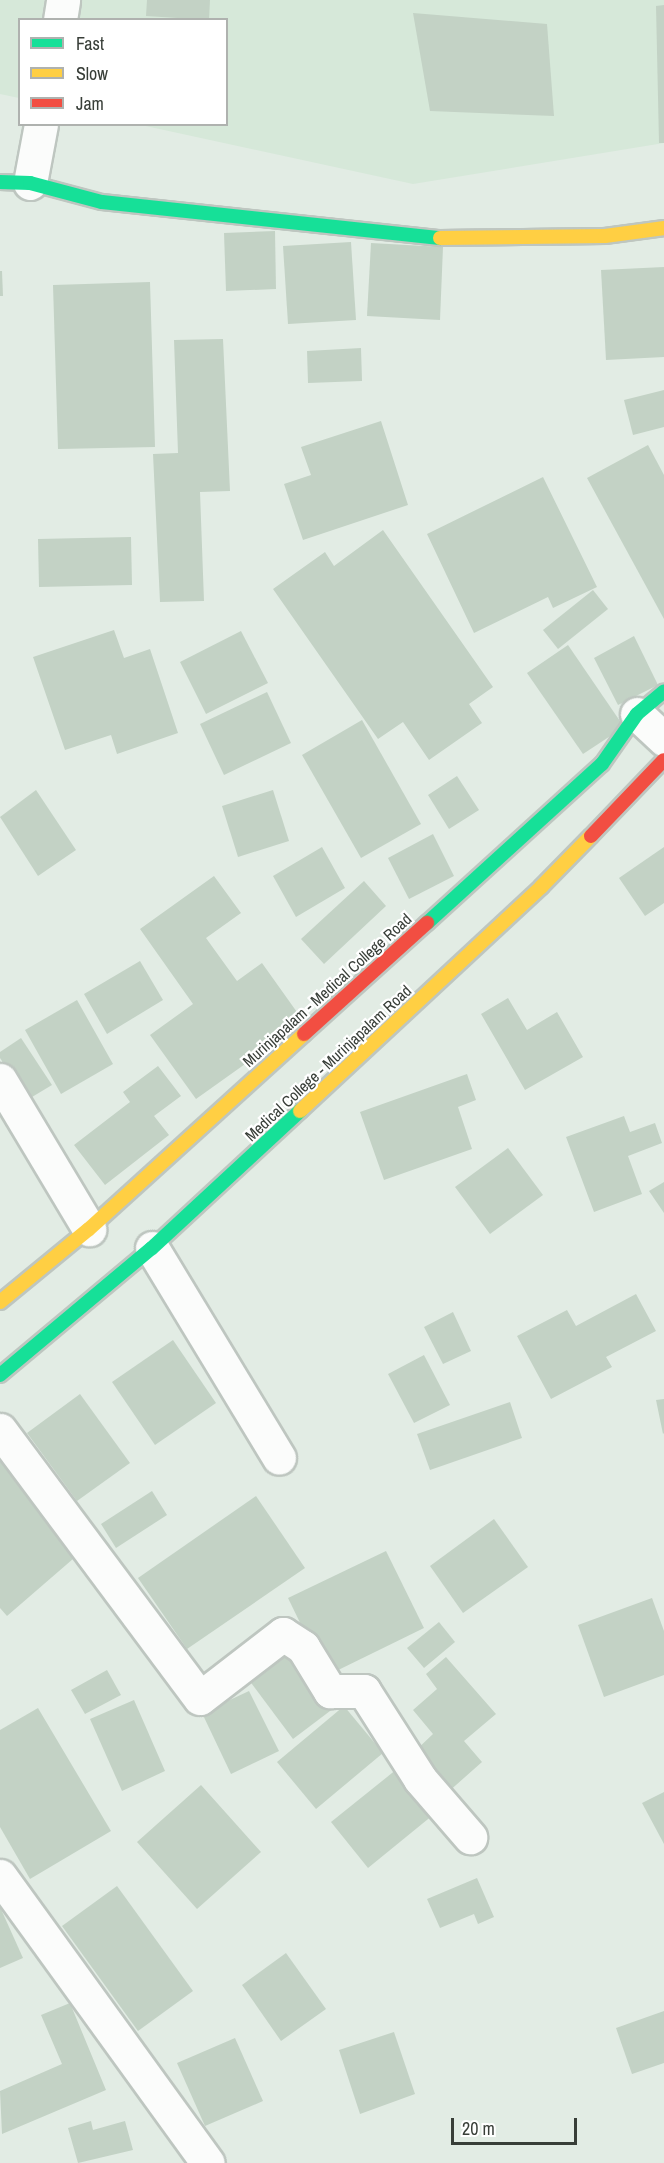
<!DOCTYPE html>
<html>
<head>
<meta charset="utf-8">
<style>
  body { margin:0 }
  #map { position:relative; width:664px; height:2163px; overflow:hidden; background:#e2ece4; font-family:"Archivo Narrow",sans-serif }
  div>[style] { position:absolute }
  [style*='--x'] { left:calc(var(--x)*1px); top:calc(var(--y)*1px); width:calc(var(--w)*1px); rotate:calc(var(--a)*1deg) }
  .built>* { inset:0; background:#d6e8d9 }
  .building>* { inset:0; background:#c3d2c5 }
  .roads { filter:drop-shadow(2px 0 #bec6c0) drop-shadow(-2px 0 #bec6c0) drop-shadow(0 2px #bec6c0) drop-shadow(0 -2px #bec6c0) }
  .street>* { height:33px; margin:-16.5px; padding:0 16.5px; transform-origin:16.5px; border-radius:16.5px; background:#fbfcfb }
  .fast>* { height:14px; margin:-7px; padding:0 7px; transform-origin:7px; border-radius:7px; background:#16e098 }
  .slow>* { height:14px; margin:-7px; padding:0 7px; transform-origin:7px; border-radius:7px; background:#ffcf43 }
  .jam>* { height:14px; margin:-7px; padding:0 7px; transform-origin:7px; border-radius:7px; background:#f24e42 }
  span { translate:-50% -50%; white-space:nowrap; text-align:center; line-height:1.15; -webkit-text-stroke:4.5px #fff; paint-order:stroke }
  .street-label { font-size:16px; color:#383e38 }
  .legend { position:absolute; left:18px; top:18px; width:210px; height:108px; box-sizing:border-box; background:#fff; border:2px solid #afb2af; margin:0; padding:8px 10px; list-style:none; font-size:18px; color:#383e38 }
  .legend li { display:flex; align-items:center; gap:12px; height:30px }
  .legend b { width:30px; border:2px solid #afb2af }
  .scale { position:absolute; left:451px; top:2118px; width:126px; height:27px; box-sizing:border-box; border:3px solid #383e38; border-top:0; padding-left:8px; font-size:18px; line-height:21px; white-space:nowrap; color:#383e38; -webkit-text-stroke:4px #fff; paint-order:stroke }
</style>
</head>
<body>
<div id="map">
  <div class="built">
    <div style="clip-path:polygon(0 0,664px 0,664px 143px,413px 184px,141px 125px,226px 124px,226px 20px,20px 20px,19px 98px,0 94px)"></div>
  </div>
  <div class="building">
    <div style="clip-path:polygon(147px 0,210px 0,209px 20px,146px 16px)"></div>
    <div style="clip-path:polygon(664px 5px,664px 143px,659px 143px,656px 6px)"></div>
    <div style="clip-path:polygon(413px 13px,547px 24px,554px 116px,430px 111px)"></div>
    <div style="clip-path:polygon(275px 231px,276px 289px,226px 291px,224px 233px)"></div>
    <div style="clip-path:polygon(351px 242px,356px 320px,288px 324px,283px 246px)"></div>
    <div style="clip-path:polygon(371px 243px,443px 247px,440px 320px,367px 316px)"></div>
    <div style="clip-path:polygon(664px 267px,664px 357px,606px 360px,601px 270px)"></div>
    <div style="clip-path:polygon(0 271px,2px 271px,3px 296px,0 296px)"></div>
    <div style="clip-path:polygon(150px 282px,155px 447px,58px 449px,53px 285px)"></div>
    <div style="clip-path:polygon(223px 339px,230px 491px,200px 492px,204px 601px,160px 602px,153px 454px,178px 453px,174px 340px)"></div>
    <div style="clip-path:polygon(361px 348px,362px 381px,308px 383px,307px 351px)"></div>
    <div style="clip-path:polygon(664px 390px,664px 427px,633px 435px,624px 400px)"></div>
    <div style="clip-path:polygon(381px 421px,408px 505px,303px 540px,284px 484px,311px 475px,301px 447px)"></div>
    <div style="clip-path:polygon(648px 445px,664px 475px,664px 619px,587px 478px)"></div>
    <div style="clip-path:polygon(543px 477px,597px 587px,553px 608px,548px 597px,474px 633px,427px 534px)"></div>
    <div style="clip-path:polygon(383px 530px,493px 687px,469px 704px,482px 723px,429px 760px,403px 722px,378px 739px,273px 589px,325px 552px,334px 566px)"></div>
    <div style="clip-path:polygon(131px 537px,132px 585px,39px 587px,38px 539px)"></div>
    <div style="clip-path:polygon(593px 590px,608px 609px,558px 649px,543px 630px)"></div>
    <div style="clip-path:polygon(114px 630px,124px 658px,150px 649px,178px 733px,117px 754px,111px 735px,65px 750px,33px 657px)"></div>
    <div style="clip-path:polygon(241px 631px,268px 683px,206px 714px,180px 662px)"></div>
    <div style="clip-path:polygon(634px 636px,658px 685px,618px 705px,594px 658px)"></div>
    <div style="clip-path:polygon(568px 645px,624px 727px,583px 754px,527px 673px)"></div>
    <div style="clip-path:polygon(267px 692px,291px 743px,224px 775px,200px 724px)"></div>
    <div style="clip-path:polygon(362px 720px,421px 824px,361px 858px,302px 755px)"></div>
    <div style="clip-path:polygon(457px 776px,479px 810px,449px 829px,428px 795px)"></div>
    <div style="clip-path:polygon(36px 790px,76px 850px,38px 876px,0 817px)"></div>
    <div style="clip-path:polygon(273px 790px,289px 841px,238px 857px,222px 806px)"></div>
    <div style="clip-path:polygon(433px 834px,454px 876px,409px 899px,388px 858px)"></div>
    <div style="clip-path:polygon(322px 847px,345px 888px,296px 917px,273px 876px)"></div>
    <div style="clip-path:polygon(664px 847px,664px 903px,645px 916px,619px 878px)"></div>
    <div style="clip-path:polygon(214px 876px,241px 913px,206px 938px,237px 981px,262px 963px,304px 1022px,196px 1099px,150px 1035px,193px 1004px,140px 929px)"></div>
    <div style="clip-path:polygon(364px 881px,386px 906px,324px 964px,301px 939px)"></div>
    <div style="clip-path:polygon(140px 961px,163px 1000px,107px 1034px,84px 994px)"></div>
    <div style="clip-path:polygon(508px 998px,527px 1030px,557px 1012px,583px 1057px,525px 1090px,481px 1014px)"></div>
    <div style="clip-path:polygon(77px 1000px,113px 1064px,61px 1094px,25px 1030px)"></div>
    <div style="clip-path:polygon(21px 1038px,52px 1085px,27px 1100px,0 1058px,0 1052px)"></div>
    <div style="clip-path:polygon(158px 1066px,181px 1096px,154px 1116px,169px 1135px,105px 1185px,74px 1145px,130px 1102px,123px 1092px)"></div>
    <div style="clip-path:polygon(467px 1074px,476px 1100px,458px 1107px,472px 1149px,384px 1180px,360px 1112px)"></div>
    <div style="clip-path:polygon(624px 1116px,630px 1132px,655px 1123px,662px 1143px,628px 1156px,642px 1194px,594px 1212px,566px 1137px)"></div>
    <div style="clip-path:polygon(508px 1148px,543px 1195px,490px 1234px,455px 1187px)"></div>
    <div style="clip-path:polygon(664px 1182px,664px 1213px,649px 1191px)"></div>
    <div style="clip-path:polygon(636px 1294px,656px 1331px,606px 1357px,612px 1367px,551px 1399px,517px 1336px,567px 1310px,576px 1326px)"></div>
    <div style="clip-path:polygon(453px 1312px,471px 1351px,443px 1364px,424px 1327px)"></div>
    <div style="clip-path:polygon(173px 1340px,216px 1403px,155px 1445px,112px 1382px)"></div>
    <div style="clip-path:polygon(424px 1355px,450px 1405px,414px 1423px,388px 1374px)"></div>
    <div style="clip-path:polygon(80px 1394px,130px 1463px,77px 1501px,27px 1433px)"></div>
    <div style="clip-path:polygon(664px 1399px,664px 1433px,663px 1434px,656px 1400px)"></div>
    <div style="clip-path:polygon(510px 1402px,522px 1438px,430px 1470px,417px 1434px)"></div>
    <div style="clip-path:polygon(0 1456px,81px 1552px,7px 1616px,0 1608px)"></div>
    <div style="clip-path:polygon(152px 1491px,167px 1515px,116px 1548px,101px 1524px)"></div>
    <div style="clip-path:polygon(256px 1496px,305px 1568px,187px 1649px,138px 1578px)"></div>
    <div style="clip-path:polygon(494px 1519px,528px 1567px,463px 1613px,430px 1566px)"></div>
    <div style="clip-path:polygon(386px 1551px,424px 1628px,326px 1676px,288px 1598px)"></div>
    <div style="clip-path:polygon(652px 1598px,664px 1631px,664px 1675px,604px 1697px,578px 1625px)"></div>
    <div style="clip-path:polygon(439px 1622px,455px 1642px,424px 1668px,407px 1648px)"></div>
    <div style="clip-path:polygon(291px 1649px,334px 1708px,293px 1739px,249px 1680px)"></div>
    <div style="clip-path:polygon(446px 1657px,496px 1714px,464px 1741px,482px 1762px,447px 1793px,413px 1753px,433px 1734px,413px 1710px,437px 1689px,426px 1674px)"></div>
    <div style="clip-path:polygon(107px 1670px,121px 1695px,85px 1714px,71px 1690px)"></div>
    <div style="clip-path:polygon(249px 1691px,279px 1751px,231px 1774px,202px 1713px)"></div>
    <div style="clip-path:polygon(134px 1700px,165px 1771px,122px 1791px,90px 1719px)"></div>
    <div style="clip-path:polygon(344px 1706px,383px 1753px,316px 1809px,277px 1762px)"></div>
    <div style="clip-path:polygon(38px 1708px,111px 1831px,30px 1879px,0 1827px,0 1730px)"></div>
    <div style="clip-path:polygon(397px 1769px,433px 1815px,368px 1868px,331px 1822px)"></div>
    <div style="clip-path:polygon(201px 1785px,261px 1852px,197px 1909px,137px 1842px)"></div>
    <div style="clip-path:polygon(664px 1792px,664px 1844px,642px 1803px)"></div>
    <div style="clip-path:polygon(477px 1878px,494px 1917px,478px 1924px,474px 1914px,440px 1928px,427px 1899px)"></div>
    <div style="clip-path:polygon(117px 1886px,193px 1991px,138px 2031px,62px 1926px)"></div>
    <div style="clip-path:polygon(0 1907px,23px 1958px,0 1968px)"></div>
    <div style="clip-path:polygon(286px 1953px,326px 2009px,281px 2041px,242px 1985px)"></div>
    <div style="clip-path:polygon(70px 2003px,106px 2090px,2px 2134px,0 2091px,62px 2064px,41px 2015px)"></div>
    <div style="clip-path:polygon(664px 2011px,664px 2063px,632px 2074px,616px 2028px)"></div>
    <div style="clip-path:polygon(394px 2032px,415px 2094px,360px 2114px,339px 2050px)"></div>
    <div style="clip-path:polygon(235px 2038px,263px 2101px,205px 2126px,177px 2063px)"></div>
    <div style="clip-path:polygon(91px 2121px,93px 2130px,125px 2121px,133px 2150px,78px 2163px,68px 2128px)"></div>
  </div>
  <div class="roads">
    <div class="street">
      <div style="--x:60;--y:20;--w:20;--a:-81"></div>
      <div style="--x:30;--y:183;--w:60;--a:-79.4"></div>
      <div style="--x:637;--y:714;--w:37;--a:43"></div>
      <div style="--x:0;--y:1080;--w:174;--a:59.1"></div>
      <div style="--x:152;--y:1248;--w:245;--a:58.8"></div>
      <div style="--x:0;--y:1430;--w:334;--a:53.3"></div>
      <div style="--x:200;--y:1698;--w:105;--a:-37.6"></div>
      <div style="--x:283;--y:1634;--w:24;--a:33"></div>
      <div style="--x:303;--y:1647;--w:52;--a:58.5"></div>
      <div style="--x:330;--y:1691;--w:34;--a:0"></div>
      <div style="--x:364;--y:1691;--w:104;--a:57.5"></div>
      <div style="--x:420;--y:1779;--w:77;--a:49.2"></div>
      <div style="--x:0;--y:1876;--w:354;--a:54.1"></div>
    </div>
    <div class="fast">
      <div style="--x:0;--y:182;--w:30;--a:2"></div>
      <div style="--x:30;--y:183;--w:74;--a:14.8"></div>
      <div style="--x:102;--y:202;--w:340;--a:6.1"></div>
      <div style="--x:427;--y:923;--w:236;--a:-42.3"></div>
      <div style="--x:602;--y:764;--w:61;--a:-55"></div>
      <div style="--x:637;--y:714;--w:35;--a:-40"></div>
      <div style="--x:0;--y:1375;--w:198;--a:-39.9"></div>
      <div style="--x:152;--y:1248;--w:202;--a:-42.8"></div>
    </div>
    <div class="slow">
      <div style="--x:440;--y:238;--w:165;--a:-0.7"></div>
      <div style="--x:605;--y:236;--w:60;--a:-7.7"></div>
      <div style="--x:300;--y:1111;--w:329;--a:-42.9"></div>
      <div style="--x:541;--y:887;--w:71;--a:-45.6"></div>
      <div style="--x:0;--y:1302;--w:115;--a:-39.4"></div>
      <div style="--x:89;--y:1229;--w:290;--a:-42.2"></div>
    </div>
    <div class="jam">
      <div style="--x:591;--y:836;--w:105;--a:-46.2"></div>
      <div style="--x:304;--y:1034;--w:166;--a:-42.1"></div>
    </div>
  </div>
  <div class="street-label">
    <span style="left:327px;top:990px;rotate:-42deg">Murinjapalam - Medical College Road</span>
    <span style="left:328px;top:1063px;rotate:-43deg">Medical College - Murinjapalam Road</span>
  </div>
  <ul class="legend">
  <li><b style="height:8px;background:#16e098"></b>Fast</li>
  <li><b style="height:8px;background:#ffcf43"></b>Slow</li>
  <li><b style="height:8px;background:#f24e42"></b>Jam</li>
  </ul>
  <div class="scale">20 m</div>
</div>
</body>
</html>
